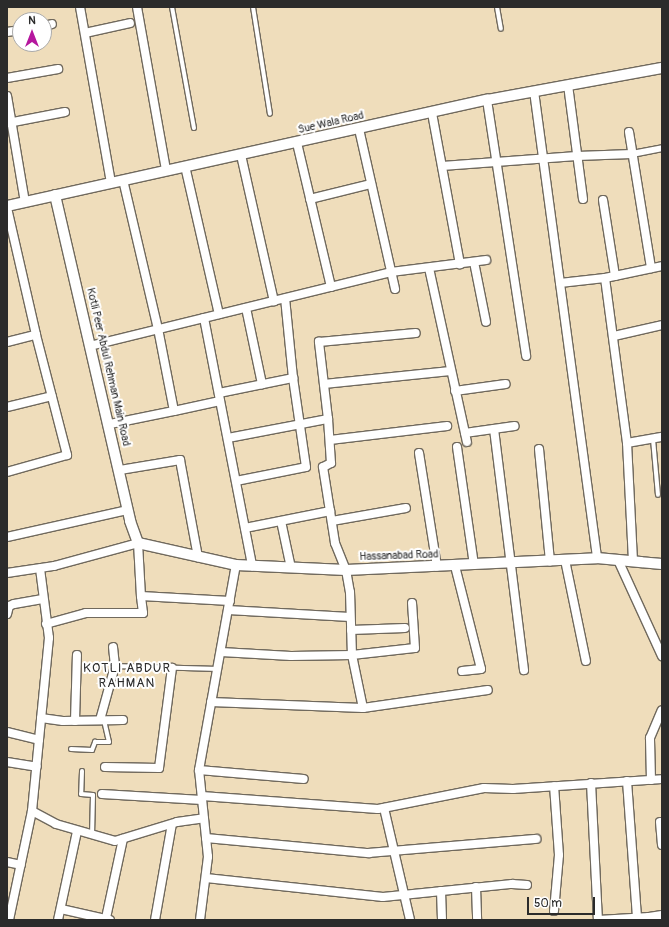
<!DOCTYPE html>
<html>
<head>
<meta charset="utf-8">
<style>
  body { margin:0 }
  #map { position:relative; width:669px; height:927px; overflow:hidden; background:#efddbb; font-family:Pangolin,sans-serif }
  div>[style] { position:absolute }
  [style*='--x'] { left:calc(var(--x)*1px); top:calc(var(--y)*1px); width:calc(var(--w)*1px); rotate:calc(var(--a)*1deg) }
  .roads { filter:drop-shadow(1px 0 #70695d) drop-shadow(-1px 0 #70695d) drop-shadow(0 1px #70695d) drop-shadow(0 -1px #70695d) }
  .service>* { height:4px; margin:-2px; padding:0 2px; transform-origin:2px; border-radius:2px; background:#fff }
  .pedestrian>* { height:6px; margin:-3px; padding:0 3px; transform-origin:3px; border-radius:3px; background:#fff }
  .minor>* { height:8px; margin:-4px; padding:0 4px; transform-origin:4px; border-radius:4px; background:#fff }
  .tertiary>* { height:10px; margin:-5px; padding:0 5px; transform-origin:5px; border-radius:5px; background:#fff }
  span { translate:-50% -50%; white-space:nowrap; text-align:center; line-height:1.15; -webkit-text-stroke:4px #fff; paint-order:stroke }
  .street-label { font-size:11px; color:#2b2b2b }
  .quarter-label { font-size:13px; color:#2b2b2b; letter-spacing:1px }
  .frame { position:absolute; inset:0; border:8px solid #2b2b2b; pointer-events:none }
  .north { position:absolute; left:12px; top:12px; width:40px; height:40px; box-sizing:border-box; background:#fff; border:1px solid #aaa; border-radius:50%; rotate:0deg; font-size:11px; font-weight:700; line-height:16px; text-align:center; color:#2b2b2b }
  .north::after { content:''; display:block; margin:auto; width:14px; height:18px; background:#b5179e; clip-path:polygon(50% 0,100% 100%,50% 72%,0 100%) }
  .scale { position:absolute; left:527px; top:897px; width:68px; height:18px; box-sizing:border-box; border:2px solid #2b2b2b; border-top:0; padding-left:5px; font-size:12px; line-height:14px; white-space:nowrap; color:#2b2b2b; -webkit-text-stroke:3px #fff; paint-order:stroke }
</style>
</head>
<body>
<div id="map">
  <div class="roads">
    <div class="service">
      <div style="--x:172;--y:7;--w:123;--a:79.7"></div>
      <div style="--x:253;--y:7;--w:108;--a:81"></div>
      <div style="--x:497;--y:7;--w:22;--a:80"></div>
      <div style="--x:653;--y:439;--w:56;--a:84.9"></div>
      <div style="--x:115;--y:666;--w:102;--a:1.7"></div>
      <div style="--x:71;--y:749;--w:21;--a:3"></div>
      <div style="--x:92;--y:750;--w:9;--a:-69"></div>
      <div style="--x:95;--y:742;--w:14;--a:0"></div>
      <div style="--x:109;--y:742;--w:22;--a:-103"></div>
      <div style="--x:82;--y:771;--w:23;--a:92"></div>
      <div style="--x:81;--y:794;--w:12;--a:5"></div>
      <div style="--x:93;--y:795;--w:40;--a:91.4"></div>
    </div>
    <div class="pedestrian">
      <div style="--x:632;--y:154;--w:31;--a:-11"></div>
    </div>
    <div class="minor">
      <div style="--x:80;--y:7;--w:179;--a:80"></div>
      <div style="--x:137;--y:7;--w:166;--a:79.9"></div>
      <div style="--x:44;--y:26;--w:8;--a:-14"></div>
      <div style="--x:7;--y:32;--w:13;--a:-9"></div>
      <div style="--x:85;--y:33;--w:46;--a:-12.5"></div>
      <div style="--x:7;--y:78;--w:52;--a:-10"></div>
      <div style="--x:568;--y:85;--w:115;--a:82.5"></div>
      <div style="--x:534;--y:91;--w:471;--a:82.3"></div>
      <div style="--x:7;--y:96;--w:108;--a:80.4"></div>
      <div style="--x:487;--y:100;--w:259;--a:81.3"></div>
      <div style="--x:432;--y:113;--w:154;--a:79.5"></div>
      <div style="--x:8;--y:123;--w:58;--a:-10.9"></div>
      <div style="--x:359;--y:129;--w:164;--a:77.3"></div>
      <div style="--x:629;--y:132;--w:138;--a:80.8"></div>
      <div style="--x:297;--y:143;--w:148;--a:76.7"></div>
      <div style="--x:241;--y:155;--w:150;--a:77.3"></div>
      <div style="--x:185;--y:166;--w:152;--a:77.1"></div>
      <div style="--x:442;--y:166;--w:135;--a:-4.2"></div>
      <div style="--x:577;--y:156;--w:55;--a:-2.1"></div>
      <div style="--x:310;--y:199;--w:63;--a:-13.8"></div>
      <div style="--x:603;--y:200;--w:77;--a:81"></div>
      <div style="--x:7;--y:208;--w:130;--a:77.1"></div>
      <div style="--x:36;--y:335;--w:124;--a:75.5"></div>
      <div style="--x:67;--y:455;--w:62;--a:164.2"></div>
      <div style="--x:474;--y:262;--w:61;--a:78.7"></div>
      <div style="--x:429;--y:268;--w:178;--a:77.7"></div>
      <div style="--x:560;--y:283;--w:45;--a:-6.3"></div>
      <div style="--x:246;--y:308;--w:78;--a:78.1"></div>
      <div style="--x:204;--y:318;--w:253;--a:79"></div>
      <div style="--x:614;--y:336;--w:49;--a:-12.9"></div>
      <div style="--x:7;--y:342;--w:30;--a:-14"></div>
      <div style="--x:90;--y:346;--w:310;--a:-13.8"></div>
      <div style="--x:391;--y:272;--w:96;--a:-7.2"></div>
      <div style="--x:324;--y:384;--w:127;--a:-5.9"></div>
      <div style="--x:455;--y:391;--w:51;--a:-7.8"></div>
      <div style="--x:219;--y:393;--w:76;--a:-11.5"></div>
      <div style="--x:293;--y:378;--w:80;--a:-95.7"></div>
      <div style="--x:7;--y:407;--w:46;--a:-13.7"></div>
      <div style="--x:174;--y:411;--w:47;--a:-12.3"></div>
      <div style="--x:328;--y:419;--w:78;--a:-96.7"></div>
      <div style="--x:319;--y:342;--w:97;--a:-5.3"></div>
      <div style="--x:110;--y:424;--w:65;--a:-11.5"></div>
      <div style="--x:174;--y:411;--w:84;--a:-101"></div>
      <div style="--x:158;--y:329;--w:153;--a:-103.2"></div>
      <div style="--x:494;--y:429;--w:243;--a:82.9"></div>
      <div style="--x:465;--y:433;--w:50;--a:-8"></div>
      <div style="--x:228;--y:438;--w:102;--a:-10.8"></div>
      <div style="--x:328;--y:419;--w:44;--a:86.1"></div>
      <div style="--x:331;--y:463;--w:9;--a:153"></div>
      <div style="--x:323;--y:467;--w:77;--a:81"></div>
      <div style="--x:335;--y:543;--w:29;--a:68"></div>
      <div style="--x:346;--y:570;--w:22;--a:80"></div>
      <div style="--x:350;--y:592;--w:63;--a:88.2"></div>
      <div style="--x:352;--y:655;--w:54;--a:78.3"></div>
      <div style="--x:330;--y:440;--w:118;--a:-6.8"></div>
      <div style="--x:627;--y:443;--w:36;--a:-10"></div>
      <div style="--x:457;--y:447;--w:119;--a:81.8"></div>
      <div style="--x:539;--y:449;--w:113;--a:84.4"></div>
      <div style="--x:419;--y:453;--w:115;--a:81"></div>
      <div style="--x:120;--y:470;--w:61;--a:-9.5"></div>
      <div style="--x:180;--y:460;--w:99;--a:79.5"></div>
      <div style="--x:236;--y:481;--w:71;--a:-11.3"></div>
      <div style="--x:306;--y:467;--w:90;--a:-98.3"></div>
      <div style="--x:281;--y:521;--w:48;--a:78"></div>
      <div style="--x:332;--y:521;--w:75;--a:-10"></div>
      <div style="--x:245;--y:528;--w:87;--a:-11.3"></div>
      <div style="--x:7;--y:537;--w:124;--a:-12.6"></div>
      <div style="--x:565;--y:560;--w:103;--a:78.3"></div>
      <div style="--x:618;--y:560;--w:106;--a:65.4"></div>
      <div style="--x:633;--y:561;--w:118;--a:-92.9"></div>
      <div style="--x:627;--y:443;--w:166;--a:-97.6"></div>
      <div style="--x:605;--y:278;--w:58;--a:-11.9"></div>
      <div style="--x:455;--y:566;--w:106;--a:75.8"></div>
      <div style="--x:481;--y:669;--w:19;--a:174"></div>
      <div style="--x:7;--y:573;--w:48;--a:-8.5"></div>
      <div style="--x:54;--y:566;--w:87;--a:-15.3"></div>
      <div style="--x:138;--y:543;--w:53;--a:86.8"></div>
      <div style="--x:141;--y:596;--w:89;--a:3.2"></div>
      <div style="--x:228;--y:610;--w:122;--a:3.3"></div>
      <div style="--x:7;--y:614;--w:8;--a:-76"></div>
      <div style="--x:9;--y:606;--w:5;--a:-22"></div>
      <div style="--x:14;--y:604;--w:29;--a:-10"></div>
      <div style="--x:46;--y:624;--w:41;--a:-15.4"></div>
      <div style="--x:86;--y:613;--w:57;--a:0"></div>
      <div style="--x:143;--y:613;--w:17;--a:-97"></div>
      <div style="--x:351;--y:630;--w:54;--a:-2.1"></div>
      <div style="--x:221;--y:652;--w:70;--a:3.3"></div>
      <div style="--x:291;--y:656;--w:61;--a:-0.9"></div>
      <div style="--x:352;--y:655;--w:63;--a:-6.3"></div>
      <div style="--x:415;--y:648;--w:45;--a:-93.8"></div>
      <div style="--x:211;--y:702;--w:152;--a:2.3"></div>
      <div style="--x:363;--y:708;--w:126;--a:-8.2"></div>
      <div style="--x:41;--y:718;--w:22;--a:8"></div>
      <div style="--x:63;--y:721;--w:60;--a:-1"></div>
      <div style="--x:100;--y:720;--w:56;--a:-74.5"></div>
      <div style="--x:115;--y:666;--w:19;--a:-96"></div>
      <div style="--x:75;--y:721;--w:66;--a:-88.3"></div>
      <div style="--x:7;--y:732;--w:33;--a:14"></div>
      <div style="--x:7;--y:762;--w:30;--a:9"></div>
      <div style="--x:105;--y:767;--w:54;--a:1.1"></div>
      <div style="--x:159;--y:768;--w:101;--a:-82.6"></div>
      <div style="--x:199;--y:770;--w:105;--a:4.9"></div>
      <div style="--x:651;--y:780;--w:42;--a:-91.4"></div>
      <div style="--x:650;--y:738;--w:30;--a:-67"></div>
      <div style="--x:627;--y:781;--w:137;--a:85.8"></div>
      <div style="--x:591;--y:783;--w:137;--a:87.1"></div>
      <div style="--x:598;--y:920;--w:51;--a:-3.4"></div>
      <div style="--x:102;--y:794;--w:100;--a:3.4"></div>
      <div style="--x:202;--y:796;--w:176;--a:4.2"></div>
      <div style="--x:378;--y:809;--w:108;--a:-11.2"></div>
      <div style="--x:484;--y:788;--w:29;--a:2"></div>
      <div style="--x:513;--y:789;--w:149;--a:-3.8"></div>
      <div style="--x:384;--y:808;--w:115;--a:76.9"></div>
      <div style="--x:32;--y:811;--w:27;--a:28"></div>
      <div style="--x:56;--y:824;--w:61;--a:16.1"></div>
      <div style="--x:115;--y:841;--w:65;--a:-17"></div>
      <div style="--x:177;--y:822;--w:27;--a:-8"></div>
      <div style="--x:660;--y:822;--w:23;--a:85"></div>
      <div style="--x:206;--y:838;--w:164;--a:5.3"></div>
      <div style="--x:369;--y:853;--w:168;--a:-4.8"></div>
      <div style="--x:7;--y:862;--w:14;--a:12"></div>
      <div style="--x:206;--y:878;--w:178;--a:6.1"></div>
      <div style="--x:383;--y:897;--w:130;--a:-5.8"></div>
      <div style="--x:512;--y:884;--w:15;--a:4"></div>
      <div style="--x:476;--y:887;--w:33;--a:88"></div>
      <div style="--x:441;--y:891;--w:29;--a:88"></div>
      <div style="--x:61;--y:909;--w:50;--a:12.7"></div>
      <div style="--x:554;--y:911;--w:56;--a:-84.9"></div>
      <div style="--x:559;--y:855;--w:69;--a:-94.1"></div>
      <div style="--x:106;--y:918;--w:81;--a:-77.9"></div>
      <div style="--x:9;--y:920;--w:111;--a:-78.1"></div>
      <div style="--x:32;--y:811;--w:174;--a:-84.4"></div>
      <div style="--x:49;--y:638;--w:70;--a:-97.4"></div>
      <div style="--x:58;--y:920;--w:91;--a:-77.9"></div>
      <div style="--x:155;--y:920;--w:97;--a:-80"></div>
      <div style="--x:200;--y:920;--w:64;--a:-82.8"></div>
      <div style="--x:208;--y:857;--w:87;--a:-95.9"></div>
      <div style="--x:199;--y:770;--w:208;--a:-79.8"></div>
      <div style="--x:648;--y:920;--w:3;--a:-72"></div>
      <div style="--x:649;--y:917;--w:13;--a:-9"></div>
    </div>
    <div class="tertiary">
      <div style="--x:55;--y:195;--w:335;--a:77"></div>
      <div style="--x:130;--y:521;--w:23;--a:70"></div>
      <div style="--x:138;--y:543;--w:100;--a:12.7"></div>
      <div style="--x:236;--y:565;--w:110;--a:2.6"></div>
      <div style="--x:346;--y:570;--w:251;--a:-2.7"></div>
      <div style="--x:597;--y:558;--w:65;--a:5.3"></div>
      <div style="--x:7;--y:206;--w:492;--a:-12.5"></div>
      <div style="--x:487;--y:100;--w:178;--a:-10.4"></div>
    </div>
  </div>
  <div class="street-label">
    <span style="left:331px;top:123px;rotate:-13deg">Sue Wala Road</span>
    <span style="left:108px;top:367px;rotate:77deg">Kotli Peer Abdul Rehman Main Road</span>
    <span style="left:399px;top:556px;rotate:-2deg">Hassanabad Road</span>
  </div>
  <div class="quarter-label">
    <span style="left:127px;top:676px">KOTLI ABDUR<br>RAHMAN</span>
  </div>
  <div class="frame"></div>
  <div class="north">N</div>
  <div class="scale">50 m</div>
</div>
</body>
</html>
